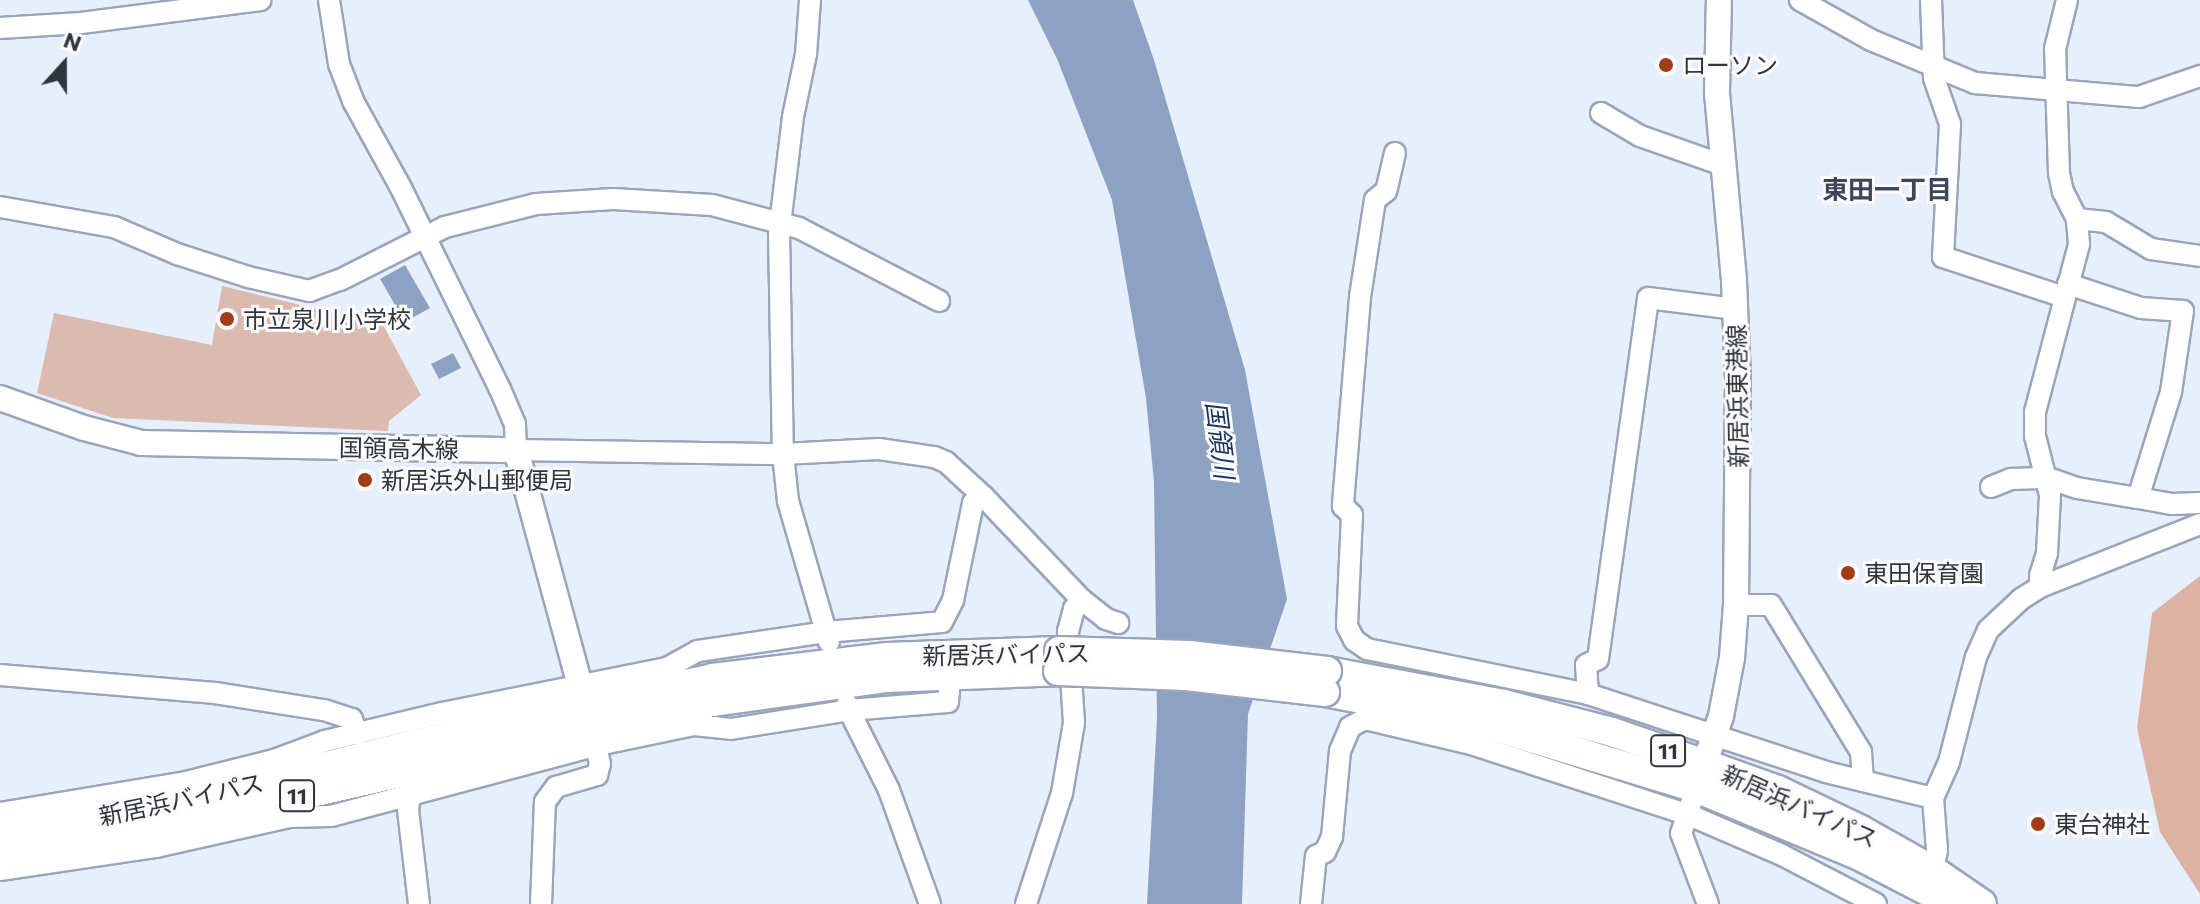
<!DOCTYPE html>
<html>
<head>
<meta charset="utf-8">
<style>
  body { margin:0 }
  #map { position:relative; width:2200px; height:904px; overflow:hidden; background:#e7effc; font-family:Commissioner,"Noto Sans JP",sans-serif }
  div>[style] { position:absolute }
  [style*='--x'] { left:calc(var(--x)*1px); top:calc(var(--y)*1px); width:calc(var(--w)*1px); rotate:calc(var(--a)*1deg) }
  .green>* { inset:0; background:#dbbab0 }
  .forest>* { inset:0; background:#ddb2a3 }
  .water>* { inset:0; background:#8da1c3 }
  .roads { filter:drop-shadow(2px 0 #99a5ba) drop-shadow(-2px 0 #99a5ba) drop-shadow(0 2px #99a5ba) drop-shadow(0 -2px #99a5ba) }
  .minor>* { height:20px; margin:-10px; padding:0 10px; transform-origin:10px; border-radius:10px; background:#fff }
  .major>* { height:24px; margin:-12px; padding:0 12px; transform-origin:12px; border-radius:12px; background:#fff }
  .highway>* { height:28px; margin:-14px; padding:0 14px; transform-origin:14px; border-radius:14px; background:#fff }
  .bridges { filter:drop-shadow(2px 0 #99a5ba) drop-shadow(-2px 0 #99a5ba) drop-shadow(0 2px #99a5ba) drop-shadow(0 -2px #99a5ba) }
  .highway-bridge>* { height:28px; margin:-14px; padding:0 14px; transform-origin:14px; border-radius:14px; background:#fff }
  .dots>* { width:22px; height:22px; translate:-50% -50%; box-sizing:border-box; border:4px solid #fbfbfb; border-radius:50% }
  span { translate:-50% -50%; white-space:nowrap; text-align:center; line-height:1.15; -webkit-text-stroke:6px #fbfbfb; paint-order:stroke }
  .shield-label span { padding:2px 6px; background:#fbfbfb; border:2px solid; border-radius:6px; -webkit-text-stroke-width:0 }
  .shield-label { font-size:22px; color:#30353d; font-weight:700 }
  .poi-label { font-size:24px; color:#30353d }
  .left { translate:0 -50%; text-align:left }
  .street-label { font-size:24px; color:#30353d }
  .neighbourhood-label { font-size:26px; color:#3c4759; font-weight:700 }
  .water-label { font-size:26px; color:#19325f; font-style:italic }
  .north { position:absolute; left:24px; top:24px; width:80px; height:80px; -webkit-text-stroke:6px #fbfbfb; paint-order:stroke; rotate:21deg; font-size:22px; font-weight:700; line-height:32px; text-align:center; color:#30353d }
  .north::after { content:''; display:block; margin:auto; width:28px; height:36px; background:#30353d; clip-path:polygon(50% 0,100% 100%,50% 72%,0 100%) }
</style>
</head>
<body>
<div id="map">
  <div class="green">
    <div style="clip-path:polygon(222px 286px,383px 325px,421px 395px,389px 421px,388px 431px,113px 418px,37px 393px,54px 313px,212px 345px)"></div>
  </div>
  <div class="forest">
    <div style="clip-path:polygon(2200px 576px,2200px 894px,2160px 832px,2137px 728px,2152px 613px)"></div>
  </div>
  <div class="water">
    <div style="clip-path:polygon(1028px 0,1133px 0,1154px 60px,1245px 370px,1287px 599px,1248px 714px,1242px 904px,1147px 904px,1157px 719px,1154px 482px,1146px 398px,1112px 200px,1058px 61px)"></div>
    <div style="clip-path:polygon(405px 265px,430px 308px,405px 322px,380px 279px)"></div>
    <div style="clip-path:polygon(453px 353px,461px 368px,439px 379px,431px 364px)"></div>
  </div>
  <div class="roads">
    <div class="minor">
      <div style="--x:329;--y:0;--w:65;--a:81.1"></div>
      <div style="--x:339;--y:64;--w:40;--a:69"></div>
      <div style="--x:353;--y:101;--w:99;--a:61.1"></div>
      <div style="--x:401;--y:188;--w:224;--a:63.8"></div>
      <div style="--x:500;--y:389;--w:38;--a:67"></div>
      <div style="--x:515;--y:424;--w:26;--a:88"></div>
      <div style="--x:516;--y:450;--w:267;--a:0.9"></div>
      <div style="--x:783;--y:454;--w:96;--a:-3"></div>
      <div style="--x:879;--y:449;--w:56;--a:8.3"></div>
      <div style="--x:934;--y:457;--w:13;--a:23"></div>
      <div style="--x:946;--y:462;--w:50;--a:42.6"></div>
      <div style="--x:983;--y:496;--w:144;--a:46.4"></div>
      <div style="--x:1082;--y:600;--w:12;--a:132"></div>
      <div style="--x:1074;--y:609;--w:24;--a:105"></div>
      <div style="--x:1068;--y:632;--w:91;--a:86.2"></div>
      <div style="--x:1074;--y:723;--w:71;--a:99.7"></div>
      <div style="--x:1062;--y:793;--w:117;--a:108"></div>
      <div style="--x:810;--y:0;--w:54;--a:94.2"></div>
      <div style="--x:806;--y:54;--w:64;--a:101.7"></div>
      <div style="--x:793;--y:117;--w:116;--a:96.9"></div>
      <div style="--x:779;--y:232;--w:222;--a:89"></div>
      <div style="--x:783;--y:454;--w:47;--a:83.9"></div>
      <div style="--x:788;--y:501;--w:147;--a:73.8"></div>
      <div style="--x:1800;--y:0;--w:81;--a:29.4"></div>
      <div style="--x:1871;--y:40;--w:113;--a:22.5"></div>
      <div style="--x:1975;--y:83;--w:165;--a:4.9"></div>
      <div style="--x:2139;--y:97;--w:65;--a:-19"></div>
      <div style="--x:1931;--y:0;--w:78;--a:87.8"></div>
      <div style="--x:1934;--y:78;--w:49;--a:70.8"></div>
      <div style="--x:1950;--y:124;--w:133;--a:93"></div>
      <div style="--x:1943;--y:257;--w:127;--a:18.3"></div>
      <div style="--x:0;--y:28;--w:81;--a:-3.5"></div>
      <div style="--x:81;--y:23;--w:181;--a:-7.3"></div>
      <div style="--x:1601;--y:113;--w:45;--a:30.5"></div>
      <div style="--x:1640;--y:136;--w:88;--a:19.3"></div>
      <div style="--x:1395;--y:153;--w:39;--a:103"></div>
      <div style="--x:1386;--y:191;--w:14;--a:141"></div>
      <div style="--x:1375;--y:200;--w:98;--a:98.8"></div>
      <div style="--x:1360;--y:297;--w:210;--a:94.7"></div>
      <div style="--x:1343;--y:506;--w:13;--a:45"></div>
      <div style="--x:1352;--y:515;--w:111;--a:92.6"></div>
      <div style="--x:1347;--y:626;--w:16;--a:63"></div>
      <div style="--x:1354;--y:640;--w:16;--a:35"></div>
      <div style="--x:1367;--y:649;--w:226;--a:11.5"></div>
      <div style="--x:1588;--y:694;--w:250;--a:18.1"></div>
      <div style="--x:1826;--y:772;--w:110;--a:13.7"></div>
      <div style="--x:1933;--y:798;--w:39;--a:-66"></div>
      <div style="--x:1949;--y:762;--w:108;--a:-75.6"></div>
      <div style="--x:1976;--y:657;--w:30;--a:-66"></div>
      <div style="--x:1988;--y:630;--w:45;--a:-43.2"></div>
      <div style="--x:2021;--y:599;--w:22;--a:-32"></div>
      <div style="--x:2040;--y:587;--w:172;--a:-21.5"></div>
      <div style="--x:0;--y:207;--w:116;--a:10"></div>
      <div style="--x:114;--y:227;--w:69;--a:23.2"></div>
      <div style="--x:177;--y:254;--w:75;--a:17.9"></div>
      <div style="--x:248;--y:277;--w:63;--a:12.9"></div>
      <div style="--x:309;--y:291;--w:33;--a:-20"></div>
      <div style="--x:340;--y:280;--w:118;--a:-26.8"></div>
      <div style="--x:445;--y:227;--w:94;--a:-14.2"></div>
      <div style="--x:536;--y:204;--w:77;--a:-3.7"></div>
      <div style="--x:613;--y:199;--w:99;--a:3.5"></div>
      <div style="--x:712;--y:205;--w:90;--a:14.8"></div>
      <div style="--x:799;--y:228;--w:158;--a:27.5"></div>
      <div style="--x:2077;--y:219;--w:29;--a:6"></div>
      <div style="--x:2106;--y:222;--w:52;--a:31"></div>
      <div style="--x:2151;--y:249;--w:49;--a:8.1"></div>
      <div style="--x:1991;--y:487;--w:22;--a:-22"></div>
      <div style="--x:2011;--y:479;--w:37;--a:-2"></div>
      <div style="--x:2048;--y:478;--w:31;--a:19"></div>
      <div style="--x:2077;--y:488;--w:62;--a:9.3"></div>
      <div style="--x:2138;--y:498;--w:111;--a:-72.7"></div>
      <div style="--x:2171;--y:392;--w:82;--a:-81.6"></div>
      <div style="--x:2183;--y:311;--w:42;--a:-175.9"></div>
      <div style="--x:2141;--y:308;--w:77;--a:-161.8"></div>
      <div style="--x:2138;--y:498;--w:35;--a:10"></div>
      <div style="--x:2172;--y:504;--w:28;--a:-2"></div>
      <div style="--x:2040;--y:587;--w:11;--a:-90"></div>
      <div style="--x:2040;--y:576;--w:24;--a:-73"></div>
      <div style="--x:2047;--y:553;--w:58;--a:-87"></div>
      <div style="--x:2050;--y:495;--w:61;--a:-104.3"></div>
      <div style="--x:2035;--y:436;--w:24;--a:-90"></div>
      <div style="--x:2035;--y:412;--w:174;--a:-75.3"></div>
      <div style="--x:2079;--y:244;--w:25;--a:-95"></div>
      <div style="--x:2077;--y:219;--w:30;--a:-117"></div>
      <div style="--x:2063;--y:192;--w:19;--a:-102"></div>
      <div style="--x:2059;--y:173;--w:124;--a:-91.8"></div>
      <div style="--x:2055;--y:49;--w:50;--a:-76.2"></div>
      <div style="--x:1082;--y:600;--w:31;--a:38"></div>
      <div style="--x:1106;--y:619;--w:13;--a:18"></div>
      <div style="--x:1736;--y:605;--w:35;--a:0"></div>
      <div style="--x:1771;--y:605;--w:172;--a:58.5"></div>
      <div style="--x:1861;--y:752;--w:29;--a:86"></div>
      <div style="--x:0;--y:675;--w:216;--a:4.8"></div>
      <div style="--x:215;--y:693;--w:110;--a:8.9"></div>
      <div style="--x:324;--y:710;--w:29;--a:18"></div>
      <div style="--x:352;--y:719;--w:16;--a:72"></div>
      <div style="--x:1588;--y:694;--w:29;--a:-94"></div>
      <div style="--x:1586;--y:665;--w:13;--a:-27"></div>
      <div style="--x:1598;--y:659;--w:364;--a:-82.1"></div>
      <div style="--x:1648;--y:298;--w:88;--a:7.2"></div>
      <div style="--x:410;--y:794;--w:16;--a:97"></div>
      <div style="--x:408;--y:810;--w:95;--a:83.3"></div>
      <div style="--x:1691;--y:803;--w:32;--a:108"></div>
      <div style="--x:1681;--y:833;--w:76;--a:69.2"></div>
      <div style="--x:0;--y:813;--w:184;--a:-9.4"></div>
      <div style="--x:182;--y:783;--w:95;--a:-14"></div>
      <div style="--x:274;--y:760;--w:54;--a:-20.4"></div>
      <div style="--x:325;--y:741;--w:120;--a:-13.5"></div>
      <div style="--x:442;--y:713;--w:229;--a:-11.3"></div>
      <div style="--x:667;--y:668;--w:35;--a:-29"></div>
      <div style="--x:698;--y:651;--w:129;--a:-8.4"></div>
      <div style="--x:826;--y:632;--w:116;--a:-4.9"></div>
      <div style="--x:942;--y:622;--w:25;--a:-63"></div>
      <div style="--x:953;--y:600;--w:99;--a:-78.3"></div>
      <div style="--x:973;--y:503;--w:12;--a:-35"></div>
      <div style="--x:0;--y:870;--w:158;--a:-8.4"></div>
      <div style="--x:156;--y:847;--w:137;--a:-12.6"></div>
      <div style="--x:290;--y:817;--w:41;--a:-1.4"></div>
      <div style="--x:331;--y:816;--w:276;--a:-14.9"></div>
      <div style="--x:598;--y:745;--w:98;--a:-11.8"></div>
      <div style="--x:694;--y:725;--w:37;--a:6"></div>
      <div style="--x:731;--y:729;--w:120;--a:-9.1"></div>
      <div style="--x:849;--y:710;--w:6;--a:-108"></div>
      <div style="--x:1930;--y:881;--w:32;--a:-77"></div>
      <div style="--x:1937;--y:850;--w:52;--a:-94.4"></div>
      <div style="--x:541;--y:904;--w:102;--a:-87.8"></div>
      <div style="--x:545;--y:802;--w:19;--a:-54"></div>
      <div style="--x:556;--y:787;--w:43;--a:-16.3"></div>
      <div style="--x:597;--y:775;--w:11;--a:-75"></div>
      <div style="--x:600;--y:764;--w:33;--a:-102"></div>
      <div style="--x:930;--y:904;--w:121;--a:-109.8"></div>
      <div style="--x:889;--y:790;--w:89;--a:-116.6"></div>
      <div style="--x:849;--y:710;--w:99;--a:-4.6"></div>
      <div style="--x:948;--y:702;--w:12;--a:-85"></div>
      <div style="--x:1311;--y:904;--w:48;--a:-84.1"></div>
      <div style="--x:1316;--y:856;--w:10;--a:-24"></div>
      <div style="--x:1325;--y:852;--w:17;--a:-65"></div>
      <div style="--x:1332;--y:837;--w:86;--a:-84.7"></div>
      <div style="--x:1340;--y:751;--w:26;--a:-67"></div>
      <div style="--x:1350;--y:727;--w:17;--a:-28"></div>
      <div style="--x:1365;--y:719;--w:109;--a:13.3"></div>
      <div style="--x:1471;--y:744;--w:227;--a:18"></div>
      <div style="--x:1687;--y:814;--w:103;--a:23.3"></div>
      <div style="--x:1782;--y:855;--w:106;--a:27.5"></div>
    </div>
    <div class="major">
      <div style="--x:0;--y:398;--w:89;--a:19.7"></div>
      <div style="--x:84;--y:428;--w:59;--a:14.7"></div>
      <div style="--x:141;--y:443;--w:375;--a:1.1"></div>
      <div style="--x:516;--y:450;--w:282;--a:74.8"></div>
      <div style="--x:1699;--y:780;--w:68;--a:-71"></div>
      <div style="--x:1721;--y:716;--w:59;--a:-79.3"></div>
      <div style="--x:1732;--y:658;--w:53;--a:-85.7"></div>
      <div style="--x:1736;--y:605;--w:225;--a:-89.5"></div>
      <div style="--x:1738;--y:380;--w:100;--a:-92.3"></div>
      <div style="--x:1734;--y:280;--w:189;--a:-95.2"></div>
      <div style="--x:1717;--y:92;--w:92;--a:-88.8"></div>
    </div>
    <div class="highway">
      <div style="--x:1327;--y:671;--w:180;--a:10.6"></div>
      <div style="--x:1504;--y:704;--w:112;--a:14.5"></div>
      <div style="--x:1612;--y:732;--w:98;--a:19"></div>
      <div style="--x:1705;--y:764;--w:77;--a:19.6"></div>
      <div style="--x:1778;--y:790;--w:92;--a:25.7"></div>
      <div style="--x:1861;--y:830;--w:84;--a:29.3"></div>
      <div style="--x:1934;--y:871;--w:58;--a:34.5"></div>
      <div style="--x:1325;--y:692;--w:157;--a:11"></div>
      <div style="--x:1479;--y:722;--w:227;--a:16.9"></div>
      <div style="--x:1696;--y:788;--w:175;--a:22.5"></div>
      <div style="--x:1858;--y:855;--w:106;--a:27.5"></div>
      <div style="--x:0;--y:831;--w:177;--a:-9.1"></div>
      <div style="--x:175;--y:803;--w:288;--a:-13.8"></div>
      <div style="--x:455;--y:734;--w:264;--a:-12.2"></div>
      <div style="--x:713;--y:678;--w:175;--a:-6.9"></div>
      <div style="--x:887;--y:657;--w:172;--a:-2"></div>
      <div style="--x:0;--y:853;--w:176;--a:-9.5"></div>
      <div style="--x:174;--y:824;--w:553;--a:-12.75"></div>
      <div style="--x:713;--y:702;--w:176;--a:-7.9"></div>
      <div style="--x:887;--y:678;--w:171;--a:-2.3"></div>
    </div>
  </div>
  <div class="bridges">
    <div class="highway-bridge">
      <div style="--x:1059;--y:651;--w:130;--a:1.8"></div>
      <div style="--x:1189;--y:655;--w:139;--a:6.6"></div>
      <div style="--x:1058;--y:671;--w:128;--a:2.2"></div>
      <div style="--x:1186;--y:676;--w:140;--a:6.6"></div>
    </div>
  </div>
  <div class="dots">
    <div style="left:1666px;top:65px;background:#a23c17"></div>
    <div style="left:227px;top:319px;background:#a23c17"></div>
    <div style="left:365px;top:480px;background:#a23c17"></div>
    <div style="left:1848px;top:573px;background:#a23c17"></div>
    <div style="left:2038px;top:824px;background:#a23c17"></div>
  </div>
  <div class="shield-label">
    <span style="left:1668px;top:751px">11</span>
    <span style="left:297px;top:796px">11</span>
  </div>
  <div class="poi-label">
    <span class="left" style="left:1682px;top:65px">ローソン</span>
    <span class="left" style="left:243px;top:319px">市立泉川小学校</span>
    <span class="left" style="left:381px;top:480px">新居浜外山郵便局</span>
    <span class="left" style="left:1864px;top:573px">東田保育園</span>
    <span class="left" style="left:2054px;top:824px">東台神社</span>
  </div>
  <div class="street-label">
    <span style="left:1737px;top:396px;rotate:-91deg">新居浜東港線</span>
    <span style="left:399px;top:448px;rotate:1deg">国領高木線</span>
    <span style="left:1006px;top:654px;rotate:-1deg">新居浜バイパス</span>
    <span style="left:181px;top:799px;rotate:-12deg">新居浜バイパス</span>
    <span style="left:1800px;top:806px;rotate:24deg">新居浜バイパス</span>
  </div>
  <div class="neighbourhood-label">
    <span style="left:1887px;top:189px">東田一丁目</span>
  </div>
  <div class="water-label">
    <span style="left:1221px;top:440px;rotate:83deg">国領川</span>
  </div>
  <div class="north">N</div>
</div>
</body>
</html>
